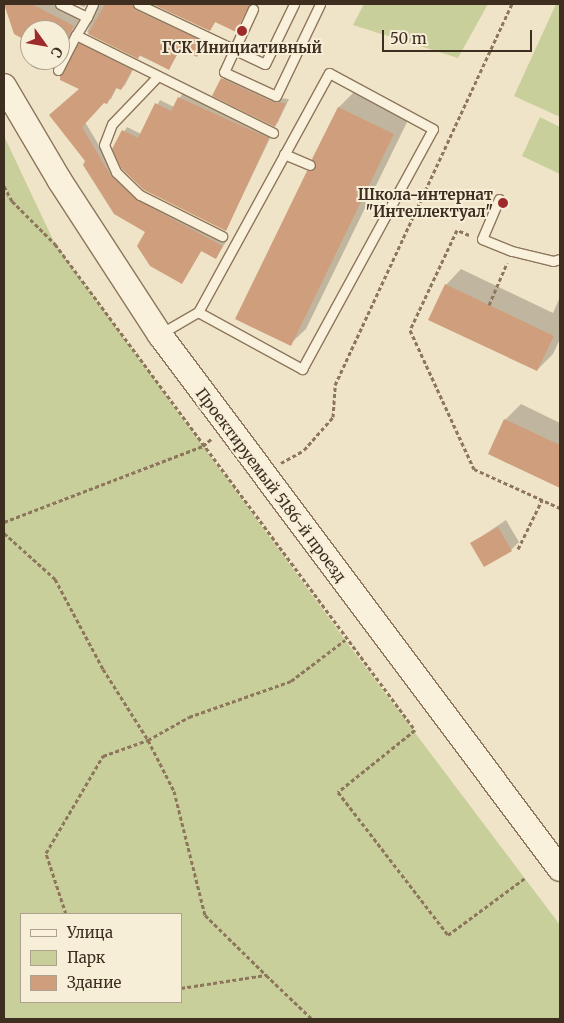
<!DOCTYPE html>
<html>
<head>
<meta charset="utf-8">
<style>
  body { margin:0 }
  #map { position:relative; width:564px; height:1023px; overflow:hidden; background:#f0e4c8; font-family:Merriweather,serif }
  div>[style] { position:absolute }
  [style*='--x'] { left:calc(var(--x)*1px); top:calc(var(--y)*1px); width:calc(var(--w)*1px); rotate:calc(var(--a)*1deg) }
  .green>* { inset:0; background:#c9cf9b }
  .shadow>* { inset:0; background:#0003 }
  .building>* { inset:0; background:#cf9f7d }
  .path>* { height:3px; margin-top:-1.5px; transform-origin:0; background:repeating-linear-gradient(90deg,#8d765c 0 4px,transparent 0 6.5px) }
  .roads { filter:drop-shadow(1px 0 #8d765c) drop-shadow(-1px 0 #8d765c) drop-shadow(0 1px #8d765c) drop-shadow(0 -1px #8d765c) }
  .lane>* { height:9px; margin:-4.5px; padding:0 4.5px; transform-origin:4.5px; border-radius:4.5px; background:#faf1dc }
  .secondary>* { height:24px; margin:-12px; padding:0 12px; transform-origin:12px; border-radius:12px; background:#faf1dc }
  .dots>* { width:14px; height:14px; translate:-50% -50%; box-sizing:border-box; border:2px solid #f7eed8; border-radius:50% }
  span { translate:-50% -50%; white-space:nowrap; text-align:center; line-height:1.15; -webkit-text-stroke:4px #f7eed8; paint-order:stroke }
  .poi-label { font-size:15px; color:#3d2e20; font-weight:700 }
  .right { translate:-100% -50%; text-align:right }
  .street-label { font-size:15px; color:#3d2e20 }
  .frame { position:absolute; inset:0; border:5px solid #3d2e20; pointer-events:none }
  .legend { position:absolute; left:20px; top:913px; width:162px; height:90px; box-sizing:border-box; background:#f7eed8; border:1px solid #ada18e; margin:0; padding:6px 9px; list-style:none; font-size:15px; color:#3d2e20 }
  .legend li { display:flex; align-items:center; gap:10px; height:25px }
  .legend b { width:25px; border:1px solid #ada18e }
  .north { position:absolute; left:20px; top:20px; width:50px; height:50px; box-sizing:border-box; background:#f7eed8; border:1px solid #ada18e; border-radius:50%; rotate:122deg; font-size:14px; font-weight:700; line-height:20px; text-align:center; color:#3d2e20 }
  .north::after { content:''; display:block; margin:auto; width:18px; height:22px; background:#9e2a2b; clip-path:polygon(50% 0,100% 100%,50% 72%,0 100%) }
  .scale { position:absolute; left:382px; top:30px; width:150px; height:22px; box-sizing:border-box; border:2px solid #3d2e20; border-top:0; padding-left:6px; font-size:15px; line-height:18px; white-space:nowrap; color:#3d2e20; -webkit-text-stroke:4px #f7eed8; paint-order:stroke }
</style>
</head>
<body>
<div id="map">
  <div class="green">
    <div style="clip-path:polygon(364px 4px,488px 4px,458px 58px,353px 25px)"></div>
    <div style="clip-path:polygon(556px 4px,560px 4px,560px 117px,514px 96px)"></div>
    <div style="clip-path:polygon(540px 117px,560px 127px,560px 174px,522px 156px)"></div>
    <div style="clip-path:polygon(evenodd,4px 136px,55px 244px,345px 640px,560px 925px,560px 1019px,4px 1019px,4px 136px,21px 914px,181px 914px,181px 1002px,21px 1002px,21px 914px)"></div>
  </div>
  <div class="shadow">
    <div style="clip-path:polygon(5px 4px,60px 4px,81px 16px,60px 53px,60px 30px,30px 30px,30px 41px,15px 33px)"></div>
    <div style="clip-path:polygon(77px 4px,87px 4px,84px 7px)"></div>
    <div style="clip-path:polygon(99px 4px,138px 4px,207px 38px,197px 56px,181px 48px,169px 69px,87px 32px)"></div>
    <div style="clip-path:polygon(155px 4px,250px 4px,235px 30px,216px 21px,210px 30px)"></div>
    <div style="clip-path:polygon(84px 40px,135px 66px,125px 85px,121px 89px,117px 87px,111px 99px,104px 101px,85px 122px,115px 172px,140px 196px,226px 242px,215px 258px,202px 250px,182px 283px,146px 231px,51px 115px,80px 89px,80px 44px)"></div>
    <div style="clip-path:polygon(226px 74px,278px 98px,289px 99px,278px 122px,275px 125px,214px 95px)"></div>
    <div style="clip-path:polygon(354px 92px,409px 118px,306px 329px,290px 344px,308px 171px,315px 164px,339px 107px)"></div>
    <div style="clip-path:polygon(183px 93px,272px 134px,226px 230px,114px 149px,127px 127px,141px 134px,160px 100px,174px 107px)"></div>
    <div style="clip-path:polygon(461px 269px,553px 313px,560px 297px,560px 339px,553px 354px,537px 370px,446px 285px)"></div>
    <div style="clip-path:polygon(521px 404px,560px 423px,560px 487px,490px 453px,505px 420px)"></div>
    <div style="clip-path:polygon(506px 520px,519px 542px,511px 550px,472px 543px)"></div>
  </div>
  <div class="building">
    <div style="clip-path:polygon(4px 4px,32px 4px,74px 26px,60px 52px,60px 30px,30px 30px,30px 43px,14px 34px)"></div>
    <div style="clip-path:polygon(105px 4px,132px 4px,135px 10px,205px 42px,197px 57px,180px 48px,169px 70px,140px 55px,138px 59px,88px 34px)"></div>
    <div style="clip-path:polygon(152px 4px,250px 4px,236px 32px,215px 22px,210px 31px)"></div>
    <div style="clip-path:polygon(79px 43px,132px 70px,121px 90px,116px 88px,107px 104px,104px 103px,82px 127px,111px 176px,137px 200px,223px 246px,216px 259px,201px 251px,182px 284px,150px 266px,137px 246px,145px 232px,114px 214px,83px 165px,85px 161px,49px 115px,79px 89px,60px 80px,60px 76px)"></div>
    <div style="clip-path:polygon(221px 78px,273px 102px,286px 103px,275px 127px,212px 96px)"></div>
    <div style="clip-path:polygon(178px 97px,269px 138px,226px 231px,144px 190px,121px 168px,112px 149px,122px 130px,138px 138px,155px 103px,171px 111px)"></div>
    <div style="clip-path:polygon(338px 107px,394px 134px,291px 346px,235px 319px,307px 171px,316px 168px,312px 159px)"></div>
    <div style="clip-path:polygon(445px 284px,554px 336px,537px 371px,428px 320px)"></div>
    <div style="clip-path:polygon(504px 419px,560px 445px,560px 488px,488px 454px)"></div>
    <div style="clip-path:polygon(498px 527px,512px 551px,484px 567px,470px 543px)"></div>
  </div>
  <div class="path">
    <div style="--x:4;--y:186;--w:17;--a:62"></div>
    <div style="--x:12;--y:201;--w:61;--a:45"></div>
    <div style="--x:55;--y:244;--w:605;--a:53.47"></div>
    <div style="--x:415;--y:730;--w:99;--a:141.2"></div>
    <div style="--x:338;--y:792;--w:180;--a:52.4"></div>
    <div style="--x:448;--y:935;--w:96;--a:-36.5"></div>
    <div style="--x:469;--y:235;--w:13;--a:-157"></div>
    <div style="--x:457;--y:230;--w:110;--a:115.2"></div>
    <div style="--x:410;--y:330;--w:153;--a:65.3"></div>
    <div style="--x:474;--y:469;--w:94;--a:24.4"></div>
    <div style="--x:489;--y:305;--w:46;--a:-66.8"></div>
    <div style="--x:281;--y:463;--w:26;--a:-29"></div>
    <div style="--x:304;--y:450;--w:44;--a:-48.7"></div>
    <div style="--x:333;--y:417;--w:32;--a:-86"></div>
    <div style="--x:335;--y:385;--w:420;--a:-65.1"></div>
    <div style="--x:4;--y:522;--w:213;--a:-20.9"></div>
    <div style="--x:203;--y:446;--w:11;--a:-41"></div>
    <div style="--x:4;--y:533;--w:69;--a:42"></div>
    <div style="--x:55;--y:579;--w:102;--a:61.9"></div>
    <div style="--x:103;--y:669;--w:84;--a:57.6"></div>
    <div style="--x:148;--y:740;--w:57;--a:63"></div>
    <div style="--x:174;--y:791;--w:128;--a:76"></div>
    <div style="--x:205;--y:915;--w:86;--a:44.5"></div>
    <div style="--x:518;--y:549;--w:55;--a:-63.9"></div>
    <div style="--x:66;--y:914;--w:64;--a:-108.2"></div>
    <div style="--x:46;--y:853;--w:113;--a:-59.6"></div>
    <div style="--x:103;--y:756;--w:48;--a:-19.6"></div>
    <div style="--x:148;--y:740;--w:47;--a:-29.3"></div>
    <div style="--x:189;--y:717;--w:108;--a:-19.4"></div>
    <div style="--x:291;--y:681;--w:68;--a:-37.2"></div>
    <div style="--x:181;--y:988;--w:86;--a:-8.7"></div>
    <div style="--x:266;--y:975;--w:64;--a:43.7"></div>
  </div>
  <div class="roads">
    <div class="lane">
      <div style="--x:60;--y:4;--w:30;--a:26"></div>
      <div style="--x:87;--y:17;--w:21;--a:121"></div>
      <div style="--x:76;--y:35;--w:220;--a:26.4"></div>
      <div style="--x:138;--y:4;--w:140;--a:25.3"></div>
      <div style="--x:265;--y:64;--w:67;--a:-64.2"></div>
      <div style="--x:253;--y:9;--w:69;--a:114.7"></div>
      <div style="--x:224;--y:72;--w:57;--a:24.8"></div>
      <div style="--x:276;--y:96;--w:102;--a:-64.4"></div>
      <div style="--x:87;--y:17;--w:14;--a:-65"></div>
      <div style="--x:58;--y:70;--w:39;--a:-63"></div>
      <div style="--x:158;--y:76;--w:66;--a:133.8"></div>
      <div style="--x:112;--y:124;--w:22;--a:111"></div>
      <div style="--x:104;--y:145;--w:30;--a:66"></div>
      <div style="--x:116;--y:172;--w:33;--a:44"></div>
      <div style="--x:140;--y:195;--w:92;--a:26.6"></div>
      <div style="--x:284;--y:154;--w:28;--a:23"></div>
      <div style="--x:499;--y:199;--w:43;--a:113"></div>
      <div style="--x:482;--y:239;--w:32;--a:22"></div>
      <div style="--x:512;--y:251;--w:42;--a:13.7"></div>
      <div style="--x:553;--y:261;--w:7;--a:-16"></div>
      <div style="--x:160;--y:334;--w:44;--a:-30.1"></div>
      <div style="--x:198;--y:312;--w:119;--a:28.7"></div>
      <div style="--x:302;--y:369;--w:273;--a:-61.4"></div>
      <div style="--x:433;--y:129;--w:118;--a:-151.7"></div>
      <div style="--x:329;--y:73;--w:273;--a:118.7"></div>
    </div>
    <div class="secondary">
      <div style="--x:4;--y:86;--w:110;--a:59.5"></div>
      <div style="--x:60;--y:181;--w:184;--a:57"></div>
      <div style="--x:160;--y:335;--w:667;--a:53.16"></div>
    </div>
  </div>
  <div class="dots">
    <div style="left:242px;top:31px;background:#9e2a2b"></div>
    <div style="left:503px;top:203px;background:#9e2a2b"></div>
  </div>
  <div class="poi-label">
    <span style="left:242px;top:48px">ГСК Инициативный</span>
    <span class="right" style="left:493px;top:203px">Школа-интернат<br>"Интеллектуал"</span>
  </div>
  <div class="street-label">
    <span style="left:271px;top:485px;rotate:53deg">Проектируемый 5186-й проезд</span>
  </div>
  <div class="frame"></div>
  <ul class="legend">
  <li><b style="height:6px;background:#faf1dc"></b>Улица</li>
  <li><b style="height:14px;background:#c9cf9b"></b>Парк</li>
  <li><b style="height:14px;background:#cf9f7d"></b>Здание</li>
  </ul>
  <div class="north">С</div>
  <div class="scale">50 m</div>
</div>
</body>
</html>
